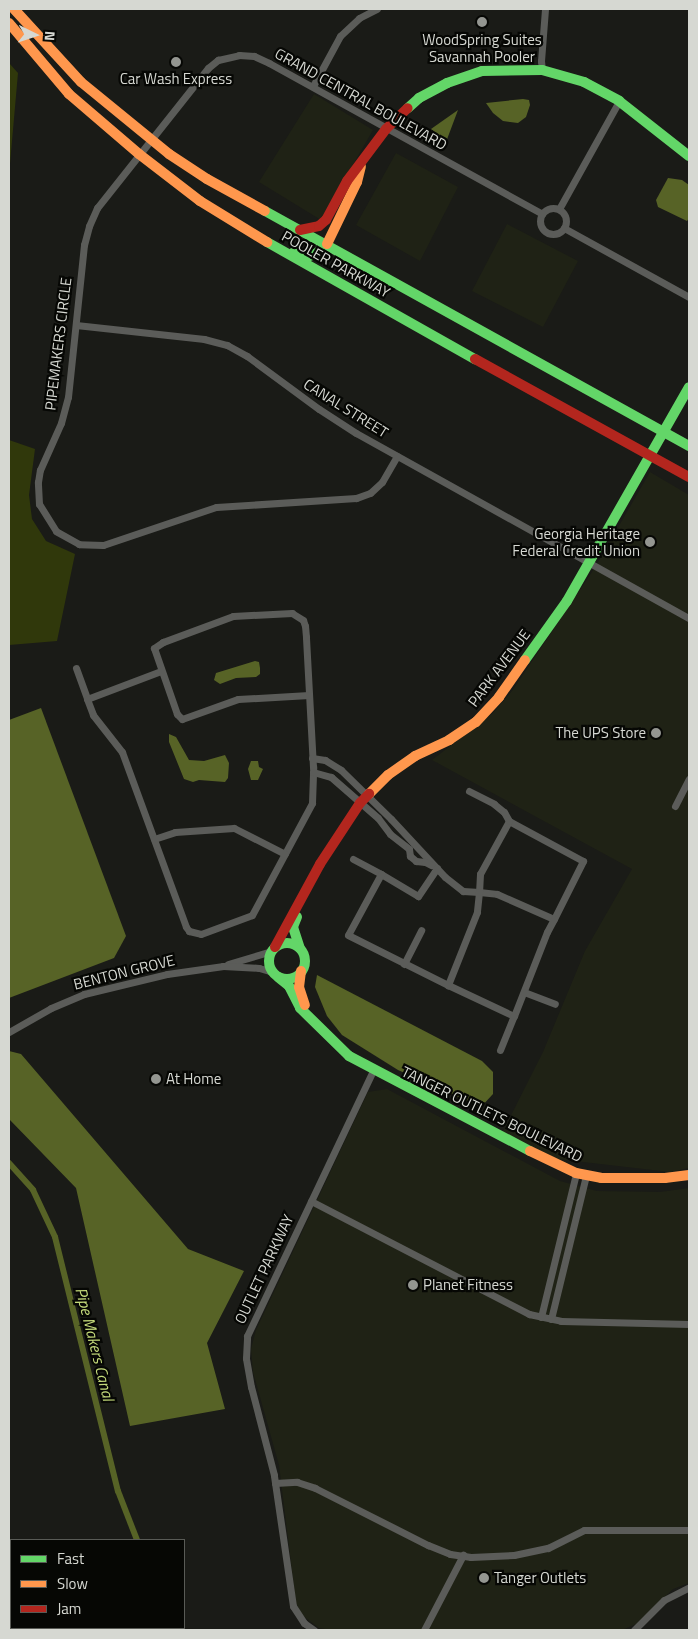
<!DOCTYPE html>
<html>
<head>
<meta charset="utf-8">
<style>
  body { margin:0 }
  #map { position:relative; width:698px; height:1639px; overflow:hidden; background:#1a1b17; font-family:"Titillium Web",sans-serif }
  div>[style] { position:absolute }
  [style*='--x'] { left:calc(var(--x)*1px); top:calc(var(--y)*1px); width:calc(var(--w)*1px); rotate:calc(var(--a)*1deg) }
  .built>* { inset:0; background:#1f2215 }
  .green>* { inset:0; background:#30380b }
  .water>* { inset:0; background:#576326 }
  .canal>* { height:6px; margin:-3px; padding:0 3px; transform-origin:3px; border-radius:3px; background:#576326 }
  .street>* { height:7px; margin:-3.5px; padding:0 3.5px; transform-origin:3.5px; border-radius:3.5px; background:#5b5c59 }
  .street>.ring { margin:-3.5px; padding:0; box-sizing:content-box; background:none; border:7px solid #5b5c59; border-radius:50% }
  .fast>* { height:10px; margin:-5px; padding:0 5px; transform-origin:5px; border-radius:5px; background:#63d668 }
  .fast>.ring { margin:-5px; padding:0; box-sizing:content-box; background:none; border:10px solid #63d668; border-radius:50% }
  .slow>* { height:10px; margin:-5px; padding:0 5px; transform-origin:5px; border-radius:5px; background:#ff974d }
  .jam>* { height:10px; margin:-5px; padding:0 5px; transform-origin:5px; border-radius:5px; background:#b3261e }
  .dots>* { width:14px; height:14px; translate:-50% -50%; box-sizing:border-box; border:2px solid #060704; border-radius:50% }
  span { translate:-50% -50%; white-space:nowrap; text-align:center; line-height:1.15; -webkit-text-stroke:4.5px #060704; paint-order:stroke }
  .poi-label { font-size:15px; color:#d6d8d2 }
  .right { translate:-100% -50%; text-align:right }
  .left { translate:0 -50%; text-align:left }
  .street-label { font-size:15px; color:#d6d8d2 }
  .water-label { font-size:16px; color:#c5db7b; font-style:italic }
  .frame { position:absolute; inset:0; border:10px solid #d6d8d2; pointer-events:none }
  .legend { position:absolute; left:10px; top:1539px; width:175px; height:90px; box-sizing:border-box; background:#060704; border:1px solid #595b56; margin:0; padding:6px 9px; list-style:none; font-size:15px; color:#d6d8d2 }
  .legend li { display:flex; align-items:center; gap:10px; height:25px }
  .legend b { width:25px; border:1px solid #595b56 }
  .north { position:absolute; left:10px; top:10px; width:50px; height:50px; -webkit-text-stroke:4px #060704; paint-order:stroke; rotate:94deg; font-size:14px; font-weight:700; line-height:20px; text-align:center; color:#d6d8d2 }
  .north::after { content:''; display:block; margin:auto; width:18px; height:22px; background:#d6d8d2; clip-path:polygon(50% 0,100% 100%,50% 72%,0 100%) }
</style>
</head>
<body>
<div id="map">
  <div class="built">
    <div style="clip-path:polygon(314px 94px,373px 130px,321px 220px,259px 182px)"></div>
    <div style="clip-path:polygon(396px 153px,458px 187px,420px 261px,356px 225px)"></div>
    <div style="clip-path:polygon(507px 224px,578px 261px,543px 327px,472px 291px)"></div>
    <div style="clip-path:polygon(650px 472px,689px 495px,689px 1168px,670px 1172px,557px 1159px,502px 1133px,543px 1052px,585px 951px,632px 869px,432px 760px,492px 714px,512px 691px,594px 569px)"></div>
    <div style="clip-path:polygon(387px 1089px,560px 1181px,597px 1191px,660px 1192px,689px 1188px,689px 1583px,673px 1589px,636px 1624px,622px 1630px,331px 1630px,319px 1628px,302px 1615px,296px 1603px,279px 1465px,253px 1372px,251px 1349px,256px 1330px,368px 1092px)"></div>
  </div>
  <div class="green">
    <div style="clip-path:polygon(9px 63px,18px 73px,9px 175px)"></div>
    <div style="clip-path:polygon(9px 440px,35px 449px,29px 495px,32px 519px,46px 541px,75px 554px,57px 641px,9px 645px)"></div>
  </div>
  <div class="water">
    <div style="clip-path:polygon(523px 99px,529px 100px,530px 105px,526px 117px,518px 123px,503px 121px,493px 113px,486px 103px)"></div>
    <div style="clip-path:polygon(458px 110px,446px 142px,431px 129px)"></div>
    <div style="clip-path:polygon(668px 178px,682px 180px,689px 185px,689px 218px,687px 221px,658px 207px,656px 200px)"></div>
    <div style="clip-path:polygon(255px 661px,259px 662px,260px 668px,260px 674px,256px 677px,236px 678px,220px 684px,214px 680px,216px 673px)"></div>
    <div style="clip-path:polygon(41px 708px,126px 936px,114px 958px,9px 998px,9px 720px)"></div>
    <div style="clip-path:polygon(169px 734px,176px 737px,189px 760px,204px 761px,225px 755px,229px 763px,228px 778px,225px 782px,199px 780px,193px 782px,184px 779px,169px 742px)"></div>
    <div style="clip-path:polygon(251px 761px,258px 761px,259px 767px,263px 769px,258px 780px,251px 780px,248px 769px)"></div>
    <div style="clip-path:polygon(317px 975px,482px 1061px,493px 1072px,493px 1094px,481px 1107px,398px 1070px,342px 1035px,327px 1016px,315px 987px)"></div>
    <div style="clip-path:polygon(9px 1051px,21px 1054px,188px 1249px,244px 1271px,207px 1343px,225px 1409px,130px 1426px,76px 1188px,9px 1119px)"></div>
    <div style="clip-path:polygon(9px 1585px,11px 1585px,11px 1628px,73px 1628px,71px 1630px,9px 1630px)"></div>
  </div>
  <div class="canal">
    <div style="--x:9;--y:1163;--w:36;--a:48"></div>
    <div style="--x:33;--y:1190;--w:52;--a:64.9"></div>
    <div style="--x:55;--y:1237;--w:262;--a:76.1"></div>
    <div style="--x:118;--y:1491;--w:53;--a:68.8"></div>
    <div style="--x:170;--y:1628;--w:2;--a:63"></div>
  </div>
  <div class="street">
    <div style="--x:542;--y:70;--w:9;--a:-96"></div>
    <div style="--x:541;--y:61;--w:52;--a:-85.6"></div>
    <div style="--x:313;--y:86;--w:57;--a:-61.6"></div>
    <div style="--x:340;--y:36;--w:26;--a:-43"></div>
    <div style="--x:359;--y:18;--w:20;--a:-27"></div>
    <div class="ring" style="left:540px;top:208px;width:19px;height:19px"></div>
    <div style="--x:559;--y:209;--w:124;--a:-60.9"></div>
    <div style="--x:564;--y:228;--w:143;--a:28.9"></div>
    <div style="--x:76;--y:325;--w:129;--a:6.2"></div>
    <div style="--x:204;--y:339;--w:24;--a:15"></div>
    <div style="--x:227;--y:345;--w:23;--a:29"></div>
    <div style="--x:247;--y:356;--w:89;--a:36.4"></div>
    <div style="--x:319;--y:409;--w:44;--a:33"></div>
    <div style="--x:356;--y:433;--w:381;--a:29.1"></div>
    <div style="--x:397;--y:456;--w:30;--a:120"></div>
    <div style="--x:382;--y:482;--w:16;--a:137"></div>
    <div style="--x:370;--y:493;--w:15;--a:160"></div>
    <div style="--x:356;--y:498;--w:140;--a:176.3"></div>
    <div style="--x:216;--y:507;--w:119;--a:161.4"></div>
    <div style="--x:103;--y:545;--w:24;--a:-178"></div>
    <div style="--x:79;--y:544;--w:26;--a:-151"></div>
    <div style="--x:56;--y:531;--w:32;--a:-122"></div>
    <div style="--x:39;--y:504;--w:22;--a:-93"></div>
    <div style="--x:38;--y:482;--w:12;--a:-81"></div>
    <div style="--x:40;--y:470;--w:51;--a:-65.9"></div>
    <div style="--x:61;--y:423;--w:27;--a:-75"></div>
    <div style="--x:68;--y:397;--w:153;--a:-84"></div>
    <div style="--x:84;--y:245;--w:20;--a:-75"></div>
    <div style="--x:89;--y:226;--w:20;--a:-66"></div>
    <div style="--x:97;--y:208;--w:179;--a:-51.6"></div>
    <div style="--x:208;--y:68;--w:13;--a:-39"></div>
    <div style="--x:218;--y:60;--w:22;--a:-13"></div>
    <div style="--x:239;--y:55;--w:15;--a:4"></div>
    <div style="--x:254;--y:56;--w:17;--a:25"></div>
    <div style="--x:269;--y:63;--w:312;--a:28.9"></div>
    <div style="--x:76;--y:668;--w:33;--a:70"></div>
    <div style="--x:87;--y:699;--w:79;--a:-20.7"></div>
    <div style="--x:87;--y:699;--w:17;--a:69"></div>
    <div style="--x:93;--y:715;--w:47;--a:51.9"></div>
    <div style="--x:122;--y:752;--w:186;--a:69.9"></div>
    <div style="--x:186;--y:927;--w:5;--a:53"></div>
    <div style="--x:189;--y:931;--w:12;--a:14"></div>
    <div style="--x:201;--y:934;--w:54;--a:-20.4"></div>
    <div style="--x:252;--y:915;--w:127;--a:-61.8"></div>
    <div style="--x:312;--y:803;--w:36;--a:-88"></div>
    <div style="--x:313;--y:767;--w:130;--a:-93.1"></div>
    <div style="--x:306;--y:637;--w:11;--a:-95"></div>
    <div style="--x:305;--y:626;--w:6;--a:-108"></div>
    <div style="--x:303;--y:620;--w:13;--a:-148"></div>
    <div style="--x:292;--y:613;--w:59;--a:177.1"></div>
    <div style="--x:233;--y:616;--w:75;--a:159.6"></div>
    <div style="--x:163;--y:642;--w:11;--a:146"></div>
    <div style="--x:154;--y:648;--w:70;--a:70.8"></div>
    <div style="--x:177;--y:714;--w:7;--a:45"></div>
    <div style="--x:182;--y:719;--w:59;--a:-19.7"></div>
    <div style="--x:238;--y:699;--w:71;--a:-3.2"></div>
    <div style="--x:312;--y:758;--w:13;--a:9"></div>
    <div style="--x:325;--y:760;--w:19;--a:32"></div>
    <div style="--x:341;--y:770;--w:70;--a:44.4"></div>
    <div style="--x:391;--y:819;--w:79;--a:47"></div>
    <div style="--x:445;--y:877;--w:23;--a:38"></div>
    <div style="--x:463;--y:891;--w:16;--a:4"></div>
    <div style="--x:479;--y:892;--w:18;--a:6"></div>
    <div style="--x:497;--y:894;--w:62;--a:23.7"></div>
    <div style="--x:554;--y:919;--w:65;--a:-63.4"></div>
    <div style="--x:583;--y:861;--w:84;--a:-151.6"></div>
    <div style="--x:509;--y:821;--w:60;--a:118.7"></div>
    <div style="--x:480;--y:874;--w:18;--a:93"></div>
    <div style="--x:479;--y:892;--w:20;--a:96"></div>
    <div style="--x:477;--y:912;--w:79;--a:111.7"></div>
    <div style="--x:448;--y:985;--w:73;--a:25.2"></div>
    <div style="--x:514;--y:1016;--w:90;--a:-68.6"></div>
    <div style="--x:547;--y:932;--w:15;--a:-62"></div>
    <div style="--x:313;--y:772;--w:19;--a:16"></div>
    <div style="--x:331;--y:777;--w:62;--a:41.1"></div>
    <div style="--x:378;--y:818;--w:20;--a:53"></div>
    <div style="--x:390;--y:834;--w:24;--a:38"></div>
    <div style="--x:409;--y:849;--w:7;--a:82"></div>
    <div style="--x:410;--y:856;--w:8;--a:40"></div>
    <div style="--x:416;--y:861;--w:9;--a:6"></div>
    <div style="--x:425;--y:862;--w:7;--a:27"></div>
    <div style="--x:469;--y:791;--w:28;--a:27"></div>
    <div style="--x:494;--y:804;--w:13;--a:39"></div>
    <div style="--x:504;--y:812;--w:10;--a:61"></div>
    <div style="--x:675;--y:806;--w:30;--a:-63"></div>
    <div style="--x:154;--y:839;--w:22;--a:-18"></div>
    <div style="--x:175;--y:832;--w:59;--a:-3.9"></div>
    <div style="--x:234;--y:828;--w:57;--a:27"></div>
    <div style="--x:353;--y:859;--w:32;--a:28"></div>
    <div style="--x:437;--y:868;--w:34;--a:124"></div>
    <div style="--x:418;--y:896;--w:43;--a:-149.3"></div>
    <div style="--x:381;--y:874;--w:69;--a:118.4"></div>
    <div style="--x:348;--y:935;--w:112;--a:26.6"></div>
    <div style="--x:228;--y:964;--w:46;--a:-16.5"></div>
    <div style="--x:404;--y:964;--w:38;--a:-63"></div>
    <div style="--x:524;--y:992;--w:33;--a:21"></div>
    <div style="--x:9;--y:1032;--w:48;--a:-29.7"></div>
    <div style="--x:51;--y:1008;--w:36;--a:-23"></div>
    <div style="--x:84;--y:994;--w:85;--a:-13.5"></div>
    <div style="--x:167;--y:974;--w:57;--a:-8.1"></div>
    <div style="--x:223;--y:966;--w:36;--a:3"></div>
    <div style="--x:259;--y:968;--w:15;--a:16"></div>
    <div style="--x:500;--y:1050;--w:37;--a:-68"></div>
    <div style="--x:311;--y:1201;--w:246;--a:27.4"></div>
    <div style="--x:529;--y:1314;--w:33;--a:12"></div>
    <div style="--x:561;--y:1321;--w:128;--a:1.3"></div>
    <div style="--x:541;--y:1317;--w:148;--a:-76.3"></div>
    <div style="--x:551;--y:1319;--w:148;--a:-76.3"></div>
    <div style="--x:275;--y:1483;--w:22;--a:-3"></div>
    <div style="--x:297;--y:1482;--w:19;--a:18"></div>
    <div style="--x:315;--y:1488;--w:127;--a:26.8"></div>
    <div style="--x:428;--y:1545;--w:24;--a:22"></div>
    <div style="--x:450;--y:1554;--w:21;--a:8"></div>
    <div style="--x:471;--y:1557;--w:43;--a:-2.7"></div>
    <div style="--x:514;--y:1555;--w:35;--a:-12"></div>
    <div style="--x:548;--y:1548;--w:40;--a:-26.6"></div>
    <div style="--x:584;--y:1530;--w:105;--a:0"></div>
    <div style="--x:314;--y:1630;--w:12;--a:-145"></div>
    <div style="--x:304;--y:1623;--w:20;--a:-123"></div>
    <div style="--x:293;--y:1606;--w:132;--a:-98.3"></div>
    <div style="--x:274;--y:1475;--w:91;--a:-104.6"></div>
    <div style="--x:251;--y:1387;--w:29;--a:-100"></div>
    <div style="--x:246;--y:1358;--w:22;--a:-87"></div>
    <div style="--x:247;--y:1336;--w:293;--a:-64.6"></div>
    <div style="--x:424;--y:1630;--w:85;--a:-62.5"></div>
    <div style="--x:634;--y:1630;--w:42;--a:-45"></div>
    <div style="--x:664;--y:1600;--w:28;--a:-27"></div>
  </div>
  <div class="fast">
    <div style="--x:408;--y:108;--w:15;--a:-42"></div>
    <div style="--x:419;--y:98;--w:32;--a:-28"></div>
    <div style="--x:447;--y:83;--w:37;--a:-19"></div>
    <div style="--x:482;--y:71;--w:60;--a:-1"></div>
    <div style="--x:542;--y:70;--w:44;--a:15.9"></div>
    <div style="--x:584;--y:82;--w:40;--a:28"></div>
    <div style="--x:619;--y:101;--w:89;--a:38.2"></div>
    <div style="--x:265;--y:211;--w:485;--a:29"></div>
    <div style="--x:267;--y:242;--w:239;--a:29.4"></div>
    <div style="--x:294;--y:252;--w:14;--a:21"></div>
    <div style="--x:307;--y:257;--w:11;--a:-22"></div>
    <div style="--x:317;--y:253;--w:13;--a:-42"></div>
    <div style="--x:525;--y:660;--w:72;--a:-54.6"></div>
    <div style="--x:567;--y:601;--w:246;--a:-60.3"></div>
    <div style="--x:297;--y:917;--w:11;--a:112"></div>
    <div style="--x:293;--y:927;--w:22;--a:72"></div>
    <div class="ring" style="left:269px;top:943px;width:26px;height:26px"></div>
    <div style="--x:278;--y:977;--w:14;--a:39"></div>
    <div style="--x:289;--y:986;--w:25;--a:63"></div>
    <div style="--x:300;--y:1008;--w:69;--a:44.4"></div>
    <div style="--x:349;--y:1056;--w:204;--a:27.7"></div>
  </div>
  <div class="slow">
    <div style="--x:14;--y:9;--w:99;--a:47.5"></div>
    <div style="--x:81;--y:82;--w:114;--a:39.3"></div>
    <div style="--x:169;--y:154;--w:45;--a:33.3"></div>
    <div style="--x:207;--y:179;--w:66;--a:28.9"></div>
    <div style="--x:9;--y:23;--w:93;--a:49.8"></div>
    <div style="--x:69;--y:94;--w:92;--a:40.6"></div>
    <div style="--x:139;--y:154;--w:77;--a:37.6"></div>
    <div style="--x:200;--y:201;--w:79;--a:31.5"></div>
    <div style="--x:327;--y:244;--w:69;--a:-64.2"></div>
    <div style="--x:357;--y:182;--w:16;--a:-76"></div>
    <div style="--x:369;--y:794;--w:27;--a:-45"></div>
    <div style="--x:388;--y:775;--w:33;--a:-35"></div>
    <div style="--x:415;--y:756;--w:38;--a:-25"></div>
    <div style="--x:449;--y:740;--w:32;--a:-34"></div>
    <div style="--x:476;--y:722;--w:34;--a:-47"></div>
    <div style="--x:499;--y:697;--w:45;--a:-54.9"></div>
    <div style="--x:301;--y:971;--w:16;--a:97"></div>
    <div style="--x:299;--y:987;--w:19;--a:72"></div>
    <div style="--x:530;--y:1151;--w:51;--a:25.6"></div>
    <div style="--x:576;--y:1173;--w:25;--a:11"></div>
    <div style="--x:601;--y:1178;--w:64;--a:0"></div>
    <div style="--x:665;--y:1178;--w:24;--a:-7"></div>
  </div>
  <div class="jam">
    <div style="--x:300;--y:230;--w:19;--a:-12"></div>
    <div style="--x:319;--y:226;--w:9;--a:-41"></div>
    <div style="--x:326;--y:220;--w:44;--a:-61.7"></div>
    <div style="--x:347;--y:181;--w:65;--a:-53.1"></div>
    <div style="--x:386;--y:129;--w:30;--a:-44"></div>
    <div style="--x:475;--y:359;--w:244;--a:28.9"></div>
    <div style="--x:275;--y:947;--w:94;--a:-61.5"></div>
    <div style="--x:320;--y:864;--w:73;--a:-56.7"></div>
    <div style="--x:360;--y:803;--w:13;--a:-45"></div>
  </div>
  <div class="dots">
    <div style="left:482px;top:22px;background:#949691"></div>
    <div style="left:176px;top:62px;background:#949691"></div>
    <div style="left:650px;top:542px;background:#949691"></div>
    <div style="left:656px;top:733px;background:#949691"></div>
    <div style="left:156px;top:1079px;background:#949691"></div>
    <div style="left:413px;top:1285px;background:#949691"></div>
    <div style="left:484px;top:1578px;background:#949691"></div>
  </div>
  <div class="poi-label">
    <span style="left:482px;top:48px">WoodSpring Suites<br>Savannah Pooler</span>
    <span style="left:176px;top:79px">Car Wash Express</span>
    <span class="right" style="left:640px;top:542px">Georgia Heritage<br>Federal Credit Union</span>
    <span class="right" style="left:646px;top:733px">The UPS Store</span>
    <span class="left" style="left:166px;top:1079px">At Home</span>
    <span class="left" style="left:423px;top:1285px">Planet Fitness</span>
    <span class="left" style="left:494px;top:1578px">Tanger Outlets</span>
  </div>
  <div class="street-label">
    <span style="left:361px;top:99px;rotate:29deg">GRAND CENTRAL BOULEVARD</span>
    <span style="left:336px;top:264px;rotate:29deg">POOLER PARKWAY</span>
    <span style="left:58px;top:344px;rotate:-83deg">PIPEMAKERS CIRCLE</span>
    <span style="left:346px;top:408px;rotate:32deg">CANAL STREET</span>
    <span style="left:499px;top:668px;rotate:-53deg">PARK AVENUE</span>
    <span style="left:124px;top:972px;rotate:-14deg">BENTON GROVE</span>
    <span style="left:492px;top:1114px;rotate:26deg">TANGER OUTLETS BOULEVARD</span>
    <span style="left:264px;top:1269px;rotate:-65deg">OUTLET PARKWAY</span>
  </div>
  <div class="water-label">
    <span style="left:95px;top:1344px;rotate:76deg">Pipe Makers Canal</span>
  </div>
  <div class="frame"></div>
  <ul class="legend">
  <li><b style="height:6px;background:#63d668"></b>Fast</li>
  <li><b style="height:6px;background:#ff974d"></b>Slow</li>
  <li><b style="height:6px;background:#b3261e"></b>Jam</li>
  </ul>
  <div class="north">N</div>
</div>
</body>
</html>
